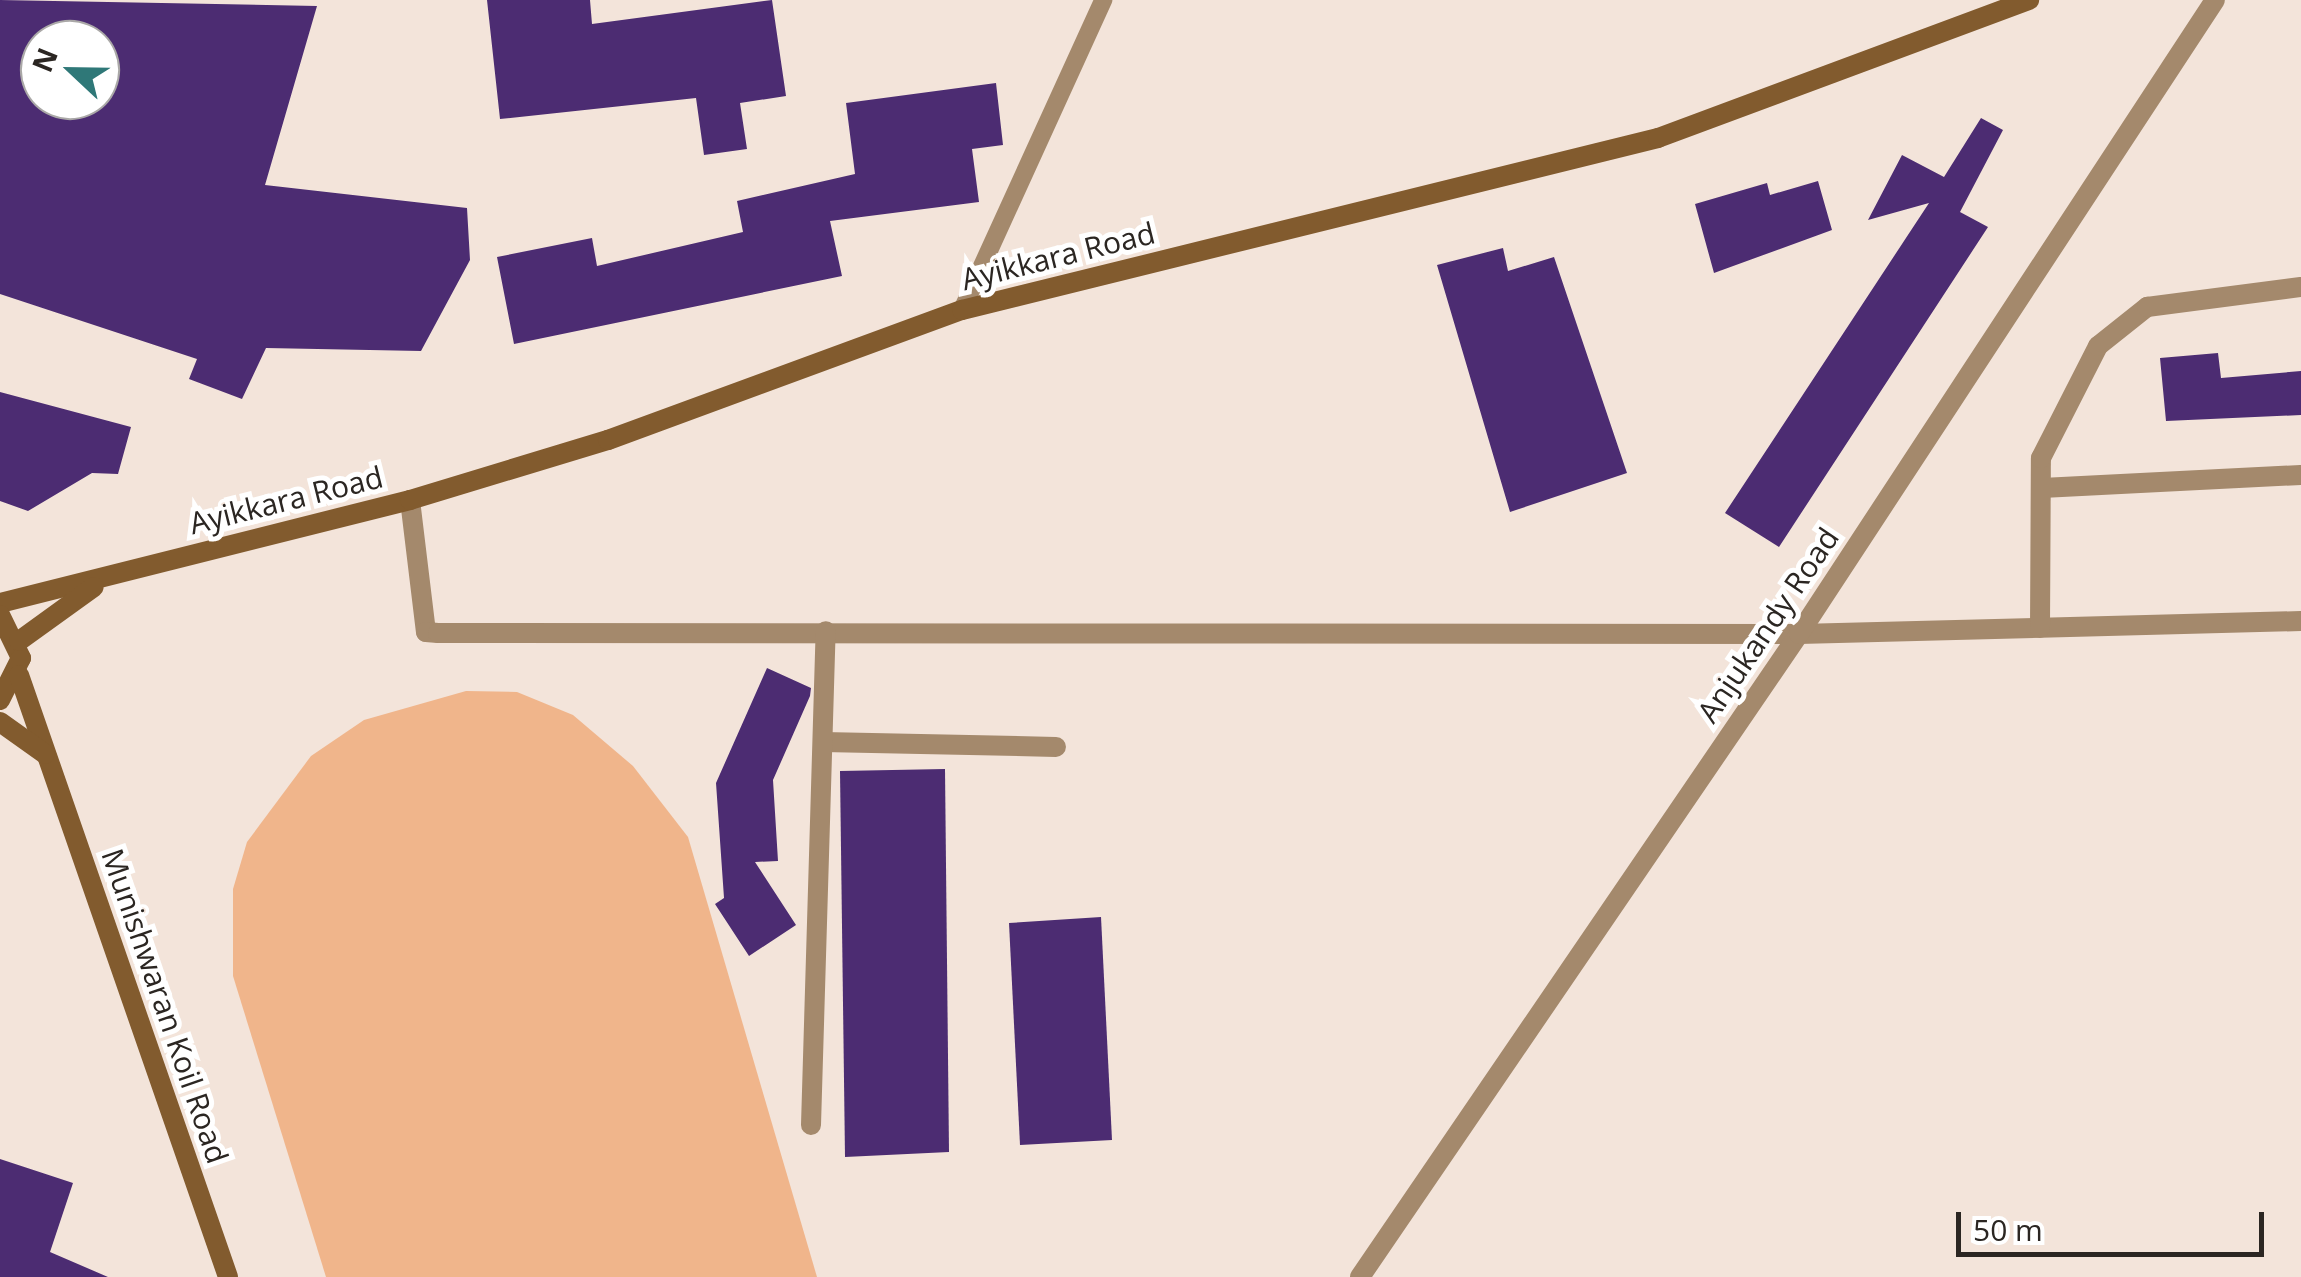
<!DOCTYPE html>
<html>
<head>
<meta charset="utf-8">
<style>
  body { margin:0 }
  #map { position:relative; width:2301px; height:1277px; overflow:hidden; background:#f3e4da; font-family:"Open Sans",sans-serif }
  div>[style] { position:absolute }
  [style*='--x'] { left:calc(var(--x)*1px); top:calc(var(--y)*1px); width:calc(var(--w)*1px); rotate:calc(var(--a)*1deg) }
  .green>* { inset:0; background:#f0b58b }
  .building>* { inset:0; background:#4c2c72 }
  .service>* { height:18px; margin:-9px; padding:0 9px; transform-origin:9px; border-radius:9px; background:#a4896c }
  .minor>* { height:20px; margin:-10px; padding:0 10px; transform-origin:10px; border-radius:10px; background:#a4896c }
  .tertiary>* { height:20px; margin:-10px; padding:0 10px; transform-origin:10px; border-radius:10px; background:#a4896c }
  .secondary>* { height:20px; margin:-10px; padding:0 10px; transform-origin:10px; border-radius:10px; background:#825b2e }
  span { translate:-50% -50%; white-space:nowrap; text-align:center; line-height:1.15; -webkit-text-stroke:10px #fff; paint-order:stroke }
  .street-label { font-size:30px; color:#2b2622 }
  .north { position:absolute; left:20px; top:20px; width:100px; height:100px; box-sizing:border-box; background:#fff; border:2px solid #aaa8a7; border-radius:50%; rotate:292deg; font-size:28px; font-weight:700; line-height:40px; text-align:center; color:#2b2622 }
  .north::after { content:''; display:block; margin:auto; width:35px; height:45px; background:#2f7878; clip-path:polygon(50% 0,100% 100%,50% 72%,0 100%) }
  .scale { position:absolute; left:1956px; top:1212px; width:308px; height:45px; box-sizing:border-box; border:5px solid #2b2622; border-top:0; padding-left:12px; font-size:30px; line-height:35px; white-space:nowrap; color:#2b2622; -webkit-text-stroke:8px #fff; paint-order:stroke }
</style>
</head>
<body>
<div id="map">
  <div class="green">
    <div style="clip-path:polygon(466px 691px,517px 692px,573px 715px,633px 766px,688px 837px,817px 1277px,326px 1277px,233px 976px,233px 889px,247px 842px,311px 756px,364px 720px)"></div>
  </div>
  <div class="building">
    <div style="clip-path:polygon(evenodd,0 0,317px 6px,265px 185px,467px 208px,470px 260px,421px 351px,266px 348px,242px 399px,189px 379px,197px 359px,0 294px,0 0,40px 40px,100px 40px,100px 100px,40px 100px,40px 40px)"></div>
    <div style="clip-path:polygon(487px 0,590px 0,592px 24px,772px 0,786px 96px,740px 103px,747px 149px,704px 155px,696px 98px,500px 119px)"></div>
    <div style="clip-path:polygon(996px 83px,1003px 145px,972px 149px,979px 202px,830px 221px,842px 276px,514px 344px,497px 257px,592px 238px,597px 266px,743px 232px,737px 201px,855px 174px,846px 103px)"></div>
    <div style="clip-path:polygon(1981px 118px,2003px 130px,1960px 212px,1988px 227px,1779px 547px,1725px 513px,1929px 203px,1868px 220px,1902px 155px,1944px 177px)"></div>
    <div style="clip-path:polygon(1818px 181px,1832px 230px,1714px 273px,1695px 204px,1767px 183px,1770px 195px)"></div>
    <div style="clip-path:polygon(1503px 248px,1508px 271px,1554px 257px,1627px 473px,1510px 512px,1437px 265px)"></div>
    <div style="clip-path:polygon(2218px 353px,2221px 378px,2301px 371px,2301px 415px,2166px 421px,2160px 358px)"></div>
    <div style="clip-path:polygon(0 392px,131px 427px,118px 474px,92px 473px,28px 511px,0 501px)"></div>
    <div style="clip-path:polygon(767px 668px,811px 688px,810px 696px,773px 780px,778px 861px,755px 862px,796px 925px,749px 956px,715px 904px,724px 898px,716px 783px)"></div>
    <div style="clip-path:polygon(945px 769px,949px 1152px,845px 1157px,840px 771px)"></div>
    <div style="clip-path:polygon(1101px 917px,1112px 1140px,1020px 1145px,1009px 923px)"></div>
    <div style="clip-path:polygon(0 1159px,73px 1183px,50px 1252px,108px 1277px,0 1277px)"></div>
  </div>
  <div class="service">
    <div style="--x:962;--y:310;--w:341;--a:-65.5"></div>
  </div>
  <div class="minor">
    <div style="--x:2042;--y:488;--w:259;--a:-2.9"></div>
    <div style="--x:410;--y:500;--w:133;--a:83.1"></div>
    <div style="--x:426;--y:632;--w:12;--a:5"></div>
    <div style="--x:438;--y:633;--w:1361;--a:0.04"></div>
    <div style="--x:1799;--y:634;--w:502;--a:-1.48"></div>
    <div style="--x:2040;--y:628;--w:170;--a:-89.7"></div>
    <div style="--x:2041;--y:458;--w:126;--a:-63"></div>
    <div style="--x:2098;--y:346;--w:63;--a:-38.5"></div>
    <div style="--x:2147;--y:307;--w:155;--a:-7.4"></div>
    <div style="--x:823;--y:742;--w:233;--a:1.2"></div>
    <div style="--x:811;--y:1125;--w:494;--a:-88.3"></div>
  </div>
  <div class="tertiary">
    <div style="--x:1360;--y:1277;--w:779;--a:-55.68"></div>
    <div style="--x:1799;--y:634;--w:758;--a:-56.73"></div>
  </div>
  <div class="secondary">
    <div style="--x:0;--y:603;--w:423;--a:-14.1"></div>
    <div style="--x:410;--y:500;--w:207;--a:-16.9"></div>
    <div style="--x:608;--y:440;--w:377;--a:-20.2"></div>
    <div style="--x:962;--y:310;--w:717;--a:-13.88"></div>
    <div style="--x:1658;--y:138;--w:396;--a:-20.4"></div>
    <div style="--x:0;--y:615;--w:48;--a:64"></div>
    <div style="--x:21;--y:658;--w:47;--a:116.6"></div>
    <div style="--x:19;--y:641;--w:92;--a:-35.8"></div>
    <div style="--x:19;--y:675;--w:637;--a:70.85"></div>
    <div style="--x:0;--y:722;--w:55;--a:35.4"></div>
  </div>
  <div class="street-label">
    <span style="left:1058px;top:256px;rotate:-14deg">Ayikkara Road</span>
    <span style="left:286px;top:500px;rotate:-14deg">Ayikkara Road</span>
    <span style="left:1768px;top:625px;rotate:-56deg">Anjukandy Road</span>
    <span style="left:165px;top:1006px;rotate:71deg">Munishwaran Koil Road</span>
  </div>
  <div class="north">N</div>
  <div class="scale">50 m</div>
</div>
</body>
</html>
